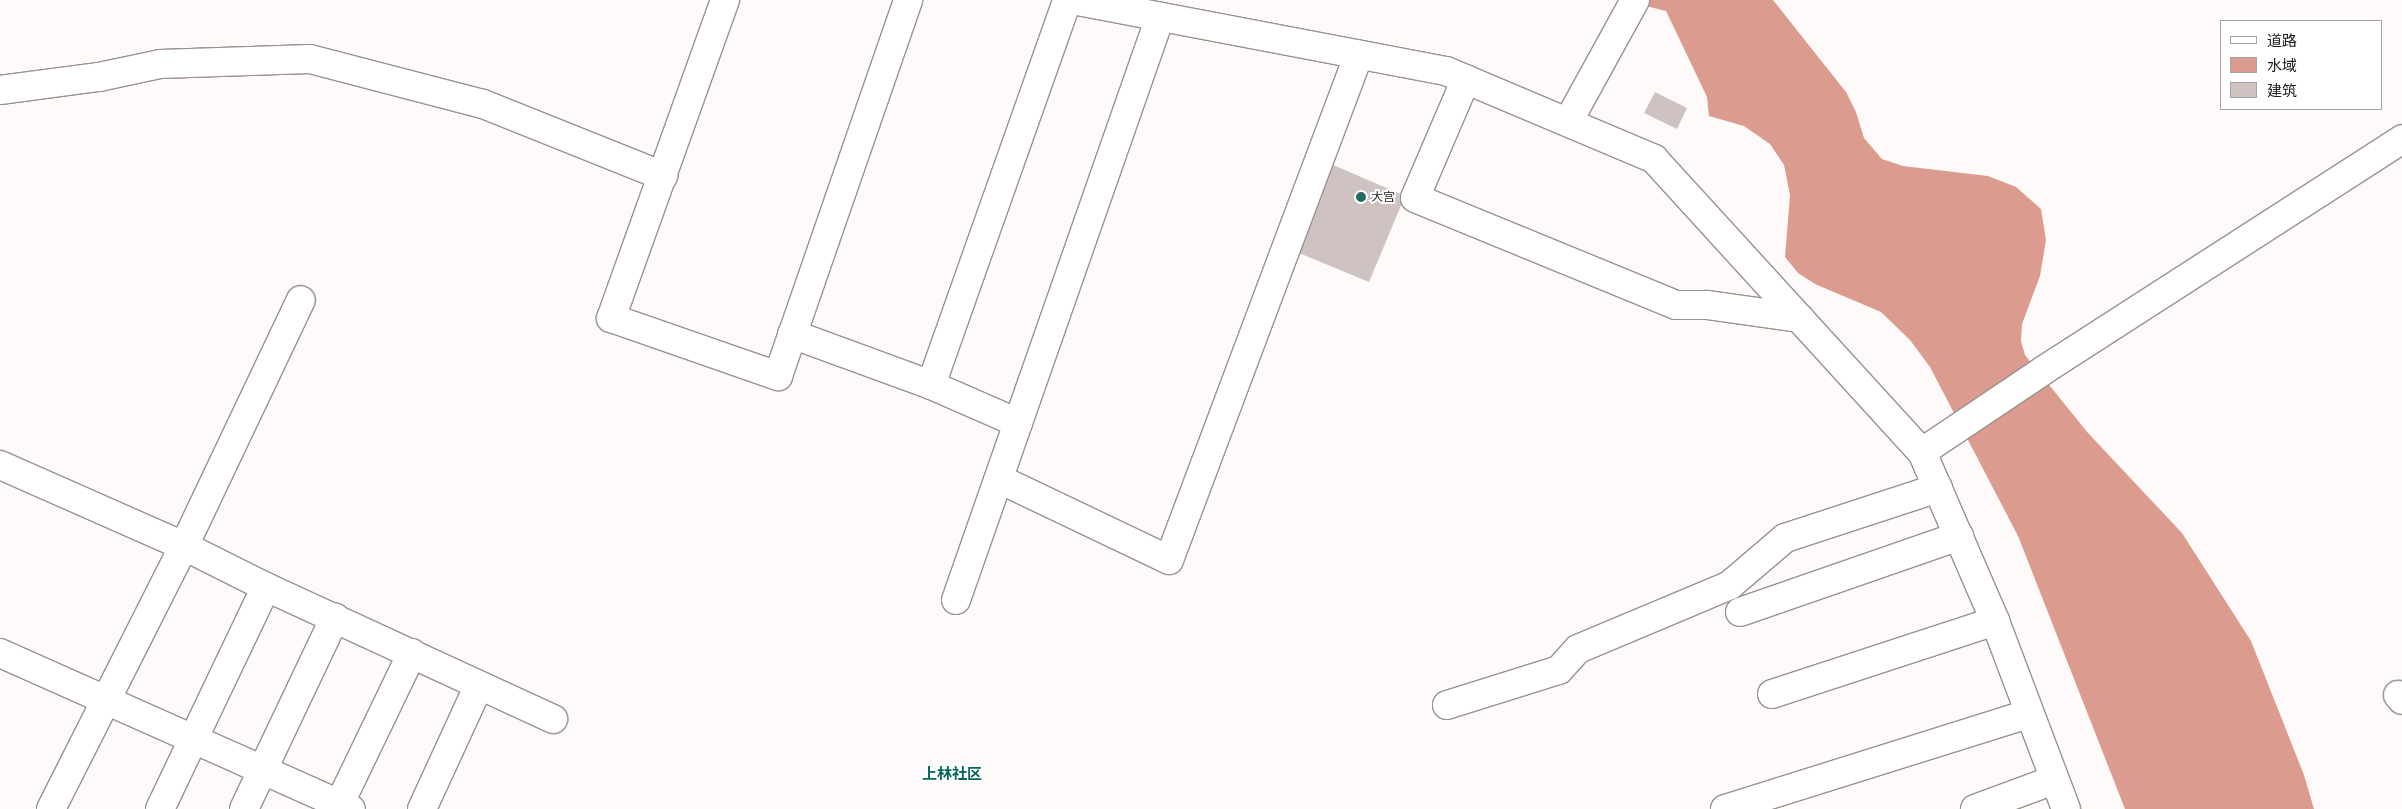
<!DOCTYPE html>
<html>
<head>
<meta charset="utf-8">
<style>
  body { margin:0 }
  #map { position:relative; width:2402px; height:809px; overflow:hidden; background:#fefaf9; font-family:"Noto Serif","Noto Sans SC",serif }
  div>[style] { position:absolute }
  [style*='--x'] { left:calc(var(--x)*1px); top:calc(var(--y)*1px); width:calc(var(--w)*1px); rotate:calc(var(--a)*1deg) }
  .water>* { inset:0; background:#db9c8f }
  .building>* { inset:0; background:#cec3c1 }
  .roads { filter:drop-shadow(1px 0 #9b918f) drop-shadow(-1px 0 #9b918f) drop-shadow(0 1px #9b918f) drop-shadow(0 -1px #9b918f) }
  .minor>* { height:28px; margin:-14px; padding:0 14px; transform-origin:14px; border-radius:14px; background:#fff }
  .dots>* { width:14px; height:14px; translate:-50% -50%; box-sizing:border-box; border:2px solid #fff; border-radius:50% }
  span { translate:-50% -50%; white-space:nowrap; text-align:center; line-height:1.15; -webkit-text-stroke:4px #fff; paint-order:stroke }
  .poi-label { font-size:12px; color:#201c1b }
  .left { translate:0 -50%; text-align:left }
  .quarter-label { font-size:15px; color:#08655a; font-weight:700 }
  .legend { position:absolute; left:2220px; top:20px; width:162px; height:90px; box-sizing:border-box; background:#fff; border:1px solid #a6a4a4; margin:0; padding:6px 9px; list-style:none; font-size:15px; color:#201c1b }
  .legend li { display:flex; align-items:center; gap:10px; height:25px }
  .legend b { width:25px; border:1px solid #a6a4a4 }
</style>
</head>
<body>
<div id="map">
  <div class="water">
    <div style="clip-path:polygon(1622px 0,1773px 0,1846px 92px,1856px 112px,1864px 138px,1882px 159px,1903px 166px,1988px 176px,2016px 187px,2041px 209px,2046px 240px,2040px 276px,2022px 324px,2021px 341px,2025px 355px,2088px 433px,2182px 533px,2251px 641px,2304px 775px,2314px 809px,2125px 809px,2018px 536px,1930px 367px,1910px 340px,1881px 312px,1815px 284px,1798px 273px,1785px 257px,1790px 195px,1784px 165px,1770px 144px,1744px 126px,1709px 116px,1707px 97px,1666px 11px)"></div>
  </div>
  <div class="building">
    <div style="clip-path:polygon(1655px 92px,1687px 108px,1677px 129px,1644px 113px)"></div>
    <div style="clip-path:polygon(1331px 164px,1405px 196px,1369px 282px,1294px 251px)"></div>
  </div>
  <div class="roads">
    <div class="minor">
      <div style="--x:725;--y:0;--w:338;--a:109.7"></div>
      <div style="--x:611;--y:318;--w:177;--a:19.2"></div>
      <div style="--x:778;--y:376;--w:398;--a:-70.9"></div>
      <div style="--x:1073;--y:0;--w:380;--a:10.8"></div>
      <div style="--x:1446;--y:71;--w:226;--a:22.9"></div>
      <div style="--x:1654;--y:159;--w:397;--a:47.6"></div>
      <div style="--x:1922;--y:452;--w:184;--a:66.6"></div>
      <div style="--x:1995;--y:621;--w:201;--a:69.3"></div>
      <div style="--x:1466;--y:79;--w:129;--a:113.2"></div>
      <div style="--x:1415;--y:198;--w:282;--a:22.3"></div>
      <div style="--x:1676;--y:305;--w:32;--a:0"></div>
      <div style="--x:1708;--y:305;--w:92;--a:8.1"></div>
      <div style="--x:0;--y:90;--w:100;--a:-7.5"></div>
      <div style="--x:99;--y:77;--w:62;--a:-12"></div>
      <div style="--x:160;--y:64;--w:150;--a:-1.9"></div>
      <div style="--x:310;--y:59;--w:179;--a:14.6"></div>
      <div style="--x:483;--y:104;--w:194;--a:21.8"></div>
      <div style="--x:1568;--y:122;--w:139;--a:-61.2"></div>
      <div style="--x:792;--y:334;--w:148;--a:20.1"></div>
      <div style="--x:931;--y:385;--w:95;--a:23.6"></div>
      <div style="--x:931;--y:385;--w:408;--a:-70.5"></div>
      <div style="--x:1922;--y:452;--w:147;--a:-33.9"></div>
      <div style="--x:2044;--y:370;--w:426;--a:-32.8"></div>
      <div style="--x:0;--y:465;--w:201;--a:23.8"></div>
      <div style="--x:184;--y:546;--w:92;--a:26.6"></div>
      <div style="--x:266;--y:587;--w:316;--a:24.7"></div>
      <div style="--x:999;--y:479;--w:188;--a:25.5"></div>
      <div style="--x:1169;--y:560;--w:540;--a:-69.42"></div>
      <div style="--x:956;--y:600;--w:618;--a:-70.71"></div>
      <div style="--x:1740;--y:612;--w:232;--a:-19.1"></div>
      <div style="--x:0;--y:653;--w:384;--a:24"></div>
      <div style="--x:1772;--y:694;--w:235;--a:-18.1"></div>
      <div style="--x:2398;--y:695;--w:6;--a:51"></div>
      <div style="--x:1447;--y:705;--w:117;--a:-17.4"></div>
      <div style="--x:1559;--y:670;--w:28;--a:-48"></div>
      <div style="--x:1578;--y:649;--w:165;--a:-22.8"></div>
      <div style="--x:1730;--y:585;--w:72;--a:-40.5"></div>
      <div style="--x:1785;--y:538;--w:161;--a:-18.1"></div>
      <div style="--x:51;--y:809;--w:295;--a:-63.2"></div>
      <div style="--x:184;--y:546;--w:272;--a:-64.6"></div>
      <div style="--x:160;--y:809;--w:246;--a:-64.5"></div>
      <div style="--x:244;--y:809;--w:212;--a:-64.6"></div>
      <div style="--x:337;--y:809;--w:173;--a:-64.3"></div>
      <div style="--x:422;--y:809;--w:136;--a:-65.3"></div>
      <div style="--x:1725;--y:809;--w:318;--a:-17.4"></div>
      <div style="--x:1975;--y:809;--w:84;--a:-20.2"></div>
    </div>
  </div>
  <div class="dots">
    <div style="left:1361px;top:197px;background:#236a60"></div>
  </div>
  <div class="poi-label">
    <span class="left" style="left:1371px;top:197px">大宫</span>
  </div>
  <div class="quarter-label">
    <span style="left:952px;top:774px">上林社区</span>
  </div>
  <ul class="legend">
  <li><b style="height:6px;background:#fff"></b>道路</li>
  <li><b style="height:14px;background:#db9c8f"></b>水域</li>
  <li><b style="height:14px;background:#cec3c1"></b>建筑</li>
  </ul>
</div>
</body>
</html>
